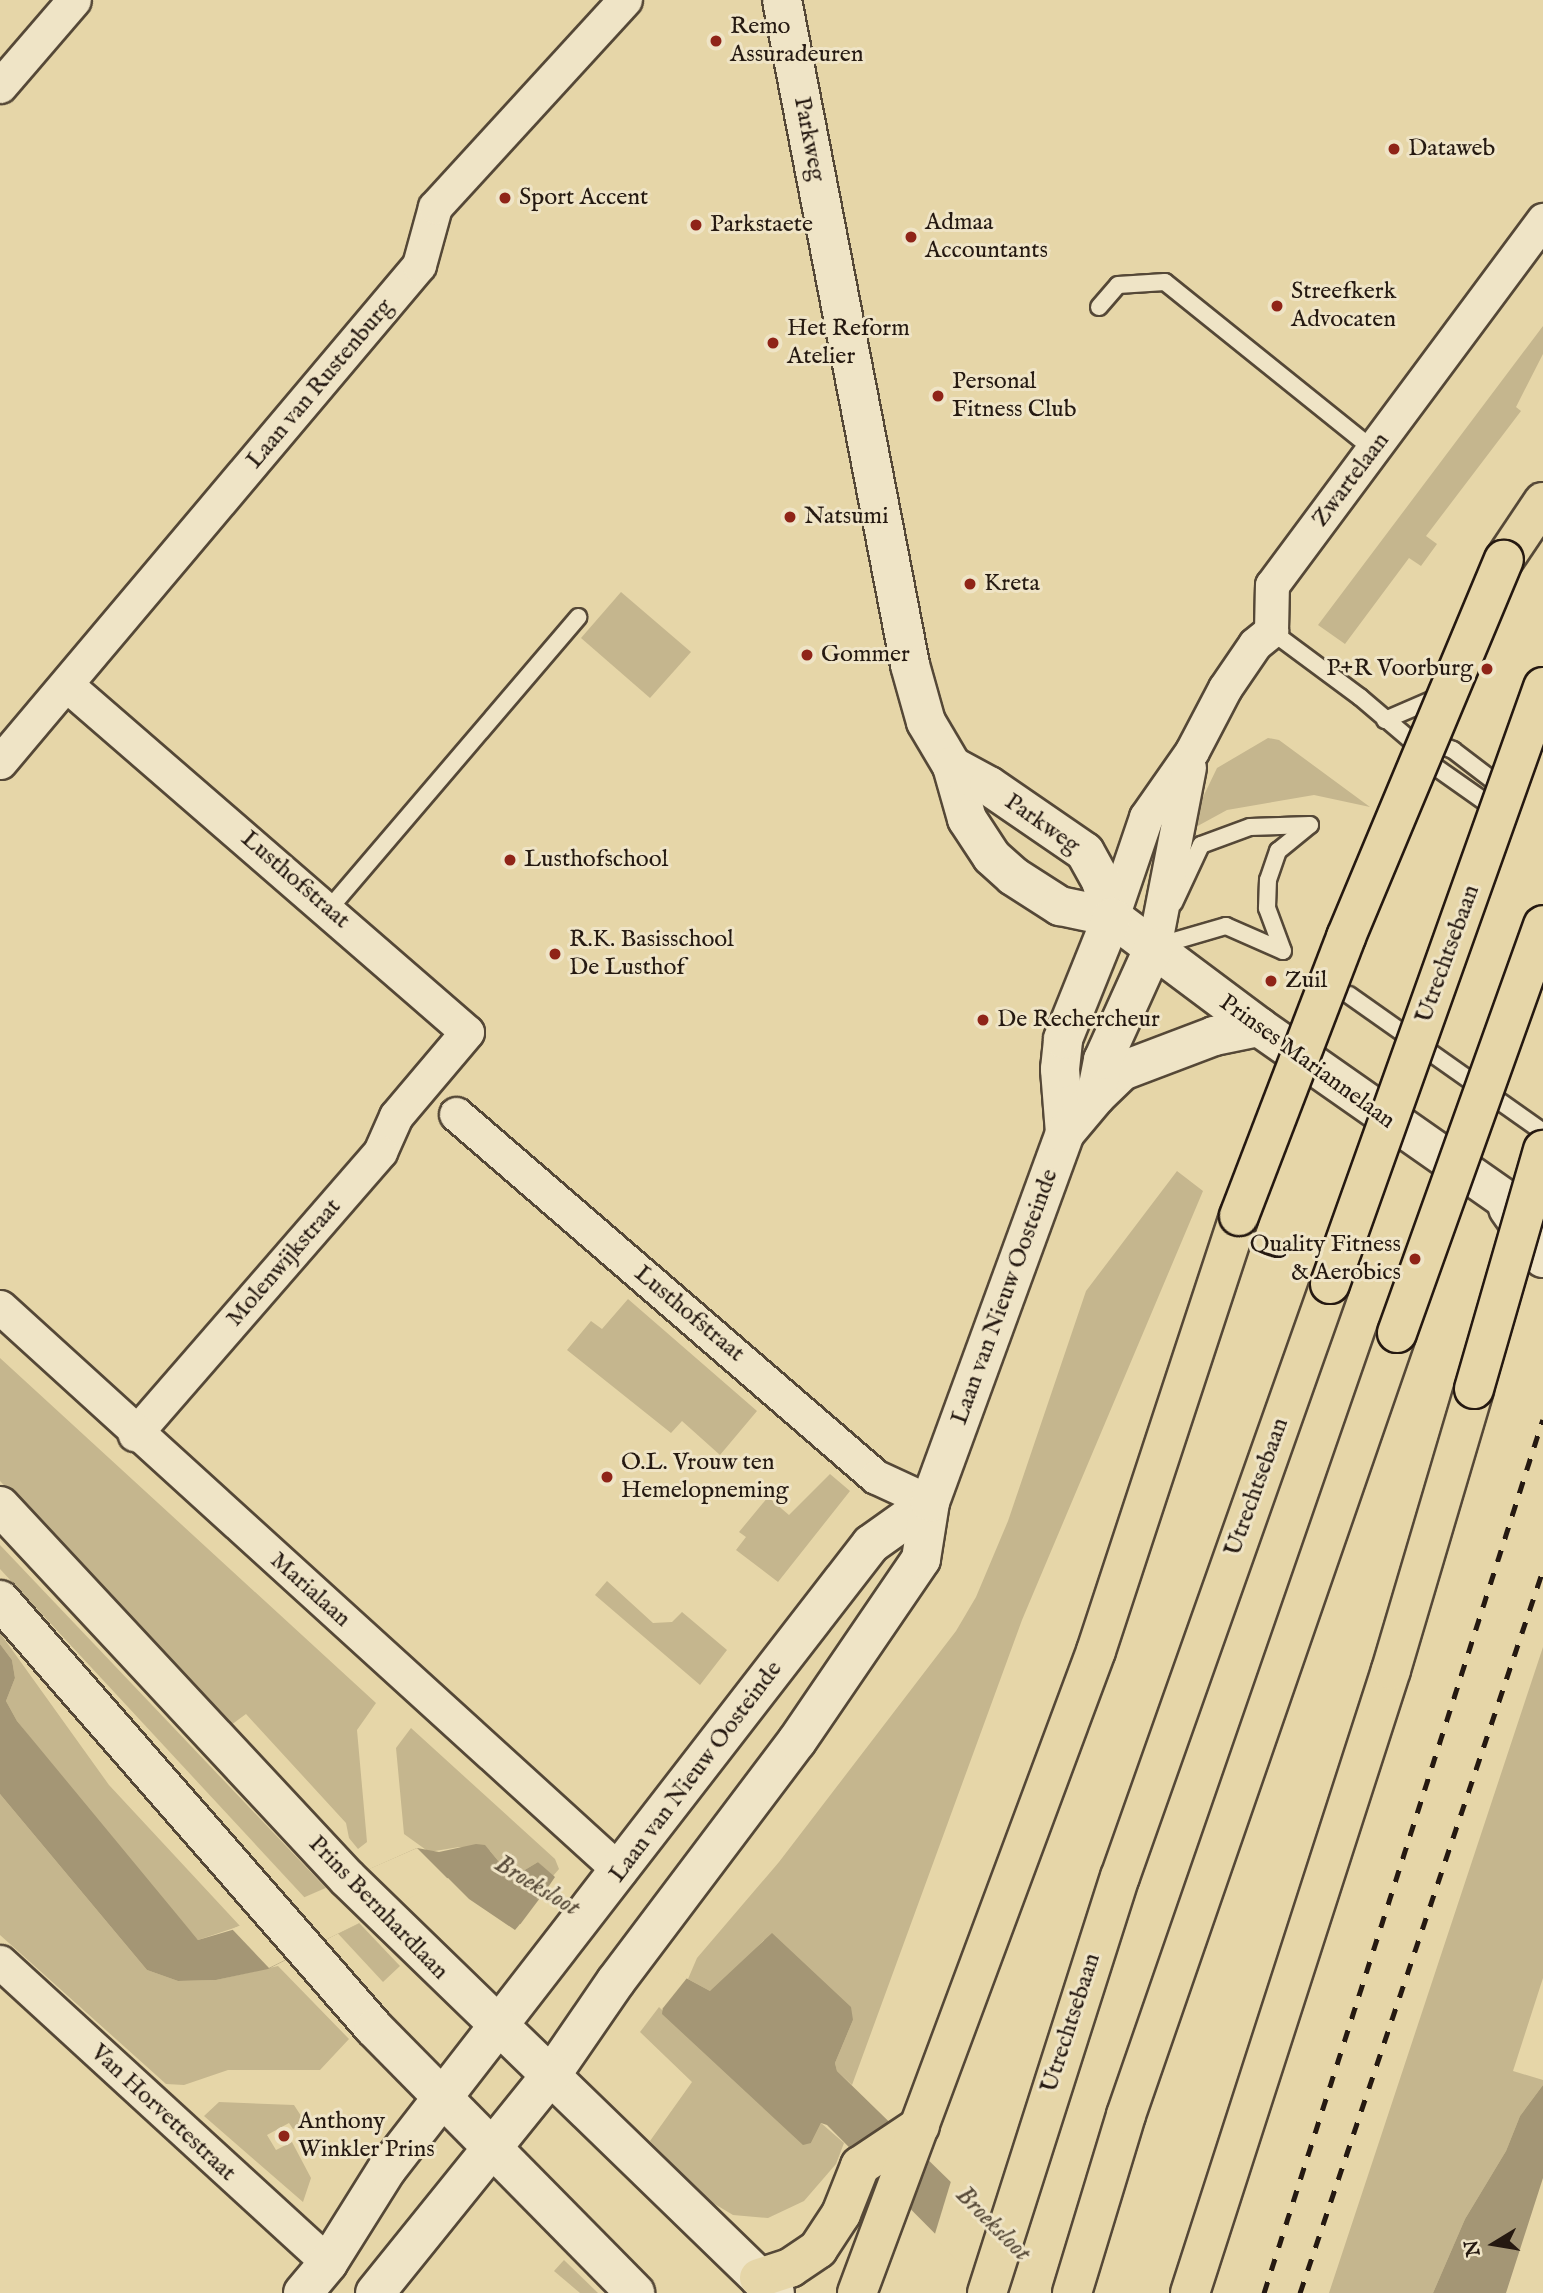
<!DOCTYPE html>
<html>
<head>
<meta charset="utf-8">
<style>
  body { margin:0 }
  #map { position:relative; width:1543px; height:2293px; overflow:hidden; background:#e6d6a8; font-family:"IM FELL English",serif }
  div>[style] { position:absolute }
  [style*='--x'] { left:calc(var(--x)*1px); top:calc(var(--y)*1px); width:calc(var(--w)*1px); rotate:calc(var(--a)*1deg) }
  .green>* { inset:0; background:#c5b68e }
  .water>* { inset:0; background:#a49675 }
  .pier>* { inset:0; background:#e6d6a8 }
  .roads { filter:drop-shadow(2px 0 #554837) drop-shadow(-2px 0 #554837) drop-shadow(0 2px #554837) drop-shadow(0 -2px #554837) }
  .service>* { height:16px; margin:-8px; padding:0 8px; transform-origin:8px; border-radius:8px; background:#efe4c6 }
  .minor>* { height:33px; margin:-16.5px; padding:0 16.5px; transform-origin:16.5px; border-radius:16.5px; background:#efe4c6 }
  .tertiary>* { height:38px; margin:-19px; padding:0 19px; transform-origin:19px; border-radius:19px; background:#efe4c6 }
  .secondary>* { height:38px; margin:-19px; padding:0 19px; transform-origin:19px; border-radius:19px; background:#efe4c6 }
  .motorway>* { height:38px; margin:-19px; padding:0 19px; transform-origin:19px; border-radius:19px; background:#e6d6a8 }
  .rail>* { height:5px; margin-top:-2.5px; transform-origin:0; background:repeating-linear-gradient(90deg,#251911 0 12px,transparent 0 24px) }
  .bridges { filter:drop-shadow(2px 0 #251911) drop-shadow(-2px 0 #251911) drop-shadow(0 2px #251911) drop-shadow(0 -2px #251911) }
  .motorway-bridge>* { height:38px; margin:-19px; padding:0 19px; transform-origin:19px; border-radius:19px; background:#e6d6a8 }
  .dots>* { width:19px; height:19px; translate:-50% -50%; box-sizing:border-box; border:4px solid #efe4c6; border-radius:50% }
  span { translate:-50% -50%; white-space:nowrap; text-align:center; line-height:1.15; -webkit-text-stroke:6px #efe4c6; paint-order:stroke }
  .poi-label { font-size:24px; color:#251911 }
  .left { translate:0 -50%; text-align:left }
  .right { translate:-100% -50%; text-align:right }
  .street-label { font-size:24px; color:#251911 }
  .water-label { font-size:26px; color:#584b39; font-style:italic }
  .north { position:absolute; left:1459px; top:2209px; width:70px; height:70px; -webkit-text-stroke:5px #efe4c6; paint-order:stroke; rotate:259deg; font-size:19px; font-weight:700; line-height:28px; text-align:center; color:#251911 }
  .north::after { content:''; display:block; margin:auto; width:24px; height:32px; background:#251911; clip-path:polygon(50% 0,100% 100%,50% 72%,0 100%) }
</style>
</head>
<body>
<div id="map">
  <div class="green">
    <div style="clip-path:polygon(1543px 326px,1543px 354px,1516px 407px,1521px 411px,1426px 536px,1437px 544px,1421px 566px,1409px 558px,1345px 644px,1318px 625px)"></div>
    <div style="clip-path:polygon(621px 592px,691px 652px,650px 698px,581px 638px)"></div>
    <div style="clip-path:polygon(1268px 738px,1279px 740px,1370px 807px,1314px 795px,1227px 810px,1194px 828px,1190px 824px,1217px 768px)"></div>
    <div style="clip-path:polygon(1177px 1171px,1203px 1191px,1022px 1620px,852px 2085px,837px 2071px,835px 2063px,853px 2020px,764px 1940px,717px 1990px,710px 1991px,688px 1979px,697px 1958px,779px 1862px,956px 1631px,976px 1597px,1008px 1521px,1086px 1291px)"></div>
    <div style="clip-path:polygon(628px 1299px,757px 1411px,720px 1455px,682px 1421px,671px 1433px,567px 1350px,591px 1321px,602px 1329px)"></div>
    <div style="clip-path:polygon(0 1358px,376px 1703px,357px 1730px,367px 1842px,358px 1849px,349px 1838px,346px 1823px,246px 1714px,231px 1725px,0 1481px)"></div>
    <div style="clip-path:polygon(830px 1474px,850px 1491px,778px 1582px,736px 1550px,746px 1537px,739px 1532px,768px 1497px,789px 1515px)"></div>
    <div style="clip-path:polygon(0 1545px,400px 1966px,383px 1982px,0 1569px)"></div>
    <div style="clip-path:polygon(607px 1581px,653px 1623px,672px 1622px,682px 1612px,727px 1650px,700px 1685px,595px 1595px)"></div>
    <div style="clip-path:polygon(0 1633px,109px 1785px,240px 1926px,198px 1940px,105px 1832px,17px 1721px,6px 1701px,15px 1678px,12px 1660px,0 1644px)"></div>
    <div style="clip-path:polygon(1543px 1647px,1543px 1978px,1513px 2071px,1543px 2080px,1543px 2085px,1520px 2116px,1506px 2151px,1465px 2219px,1433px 2293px,1329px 2293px)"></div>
    <div style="clip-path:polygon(411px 1728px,555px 1859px,559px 1869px,553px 1876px,538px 1862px,523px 1871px,505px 1869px,490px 1851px,459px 1847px,429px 1852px,404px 1834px,396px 1748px)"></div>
    <div style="clip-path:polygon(0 1794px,147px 1970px,178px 1981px,216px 1980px,278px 1966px,349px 2039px,320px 2070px,228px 2070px,184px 2085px,166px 2084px,0 1935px)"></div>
    <div style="clip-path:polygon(659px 2007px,728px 2074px,811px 2143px,821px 2123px,844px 2143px,836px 2164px,804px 2201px,768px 2218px,733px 2215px,708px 2200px,650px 2141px,692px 2082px,640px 2032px)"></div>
    <div style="clip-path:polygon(219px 2102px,294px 2105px,305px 2122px,293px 2129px,289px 2123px,267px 2135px,276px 2150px,292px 2142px,311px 2178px,303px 2202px,204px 2116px)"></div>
    <div style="clip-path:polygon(564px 2260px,598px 2293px,580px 2293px,554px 2271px)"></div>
  </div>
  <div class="water">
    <div style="clip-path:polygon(0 1644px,12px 1660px,15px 1678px,6px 1701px,17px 1721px,198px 1940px,232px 1930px,417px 1848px,439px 1852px,476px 1844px,485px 1845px,505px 1869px,523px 1871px,538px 1862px,555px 1877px,540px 1899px,710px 1991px,772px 1933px,851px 2007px,853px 2020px,835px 2063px,837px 2071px,1038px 2267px,994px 2293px,827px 2125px,821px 2123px,811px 2143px,803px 2145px,662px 2014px,663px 2006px,520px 1924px,515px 1930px,469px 1899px,448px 1878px,268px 1969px,216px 1980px,178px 1981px,147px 1970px,0 1794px)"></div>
    <div style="clip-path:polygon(1543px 2085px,1543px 2178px,1506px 2293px,1433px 2293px,1465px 2219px,1506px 2151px,1520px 2116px)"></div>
  </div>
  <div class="pier">
    <div style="clip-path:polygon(417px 1848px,448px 1879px,269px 1968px,232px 1929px)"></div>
    <div style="clip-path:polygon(540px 1898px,664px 1965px,687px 1978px,663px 2008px,519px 1926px)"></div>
    <div style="clip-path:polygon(952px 2178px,1068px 2290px,1069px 2293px,989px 2293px,934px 2237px)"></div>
  </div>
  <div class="roads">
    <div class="service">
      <div style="--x:1099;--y:307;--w:29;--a:-49"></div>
      <div style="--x:1118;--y:285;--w:47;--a:-3.7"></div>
      <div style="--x:1165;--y:282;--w:268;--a:38.8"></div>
      <div style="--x:1271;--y:631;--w:111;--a:36.6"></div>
      <div style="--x:1360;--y:697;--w:71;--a:40.4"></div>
      <div style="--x:1414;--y:743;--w:22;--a:54"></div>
      <div style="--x:1427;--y:761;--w:78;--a:35.1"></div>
      <div style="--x:1385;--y:720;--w:61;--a:-23.2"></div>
      <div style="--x:1427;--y:740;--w:28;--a:21"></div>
      <div style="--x:1453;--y:750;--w:64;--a:37.4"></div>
      <div style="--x:1174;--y:903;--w:64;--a:-65"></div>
      <div style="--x:1201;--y:845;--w:52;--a:-20.2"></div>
      <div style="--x:1250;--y:827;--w:60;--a:-1.9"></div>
      <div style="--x:329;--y:909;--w:384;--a:-49.5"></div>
      <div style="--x:1157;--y:946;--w:72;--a:-16.2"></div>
      <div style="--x:1226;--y:926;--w:62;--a:23.7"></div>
      <div style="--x:1283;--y:951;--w:46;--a:-110.4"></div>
      <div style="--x:1267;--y:908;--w:28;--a:-88"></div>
      <div style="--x:1268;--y:880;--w:31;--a:-71"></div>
      <div style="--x:1278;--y:851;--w:41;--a:-39.1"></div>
      <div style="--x:1349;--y:995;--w:237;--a:35.2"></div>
    </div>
    <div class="minor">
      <div style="--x:0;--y:86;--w:113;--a:-49.3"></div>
      <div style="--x:68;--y:686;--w:528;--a:40.93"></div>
      <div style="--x:467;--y:1032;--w:110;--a:130.2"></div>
      <div style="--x:396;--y:1116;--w:39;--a:114"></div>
      <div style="--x:380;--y:1152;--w:374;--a:131"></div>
      <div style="--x:0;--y:762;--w:650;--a:-49.87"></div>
      <div style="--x:419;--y:265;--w:60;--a:-74.6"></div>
      <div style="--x:435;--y:207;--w:281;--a:-47.5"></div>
      <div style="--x:1112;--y:917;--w:106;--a:-71.2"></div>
      <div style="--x:1146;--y:817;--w:80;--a:-55.1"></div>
      <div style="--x:1192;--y:751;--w:71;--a:-62.4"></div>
      <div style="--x:1225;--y:688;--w:53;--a:-55.7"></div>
      <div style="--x:1255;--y:644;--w:21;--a:-39"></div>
      <div style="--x:1271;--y:631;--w:46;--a:-88.8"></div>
      <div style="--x:1272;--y:585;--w:455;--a:-53.4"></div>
      <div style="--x:1154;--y:947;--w:183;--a:-79"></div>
      <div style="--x:456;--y:1114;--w:555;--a:40.84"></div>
      <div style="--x:876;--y:1477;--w:60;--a:24.8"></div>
      <div style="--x:0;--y:1307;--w:838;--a:42.29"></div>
      <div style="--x:0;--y:1962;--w:445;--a:42.5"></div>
    </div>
    <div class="tertiary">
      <div style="--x:782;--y:0;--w:677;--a:79.1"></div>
      <div style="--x:910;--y:665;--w:59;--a:74.3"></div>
      <div style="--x:926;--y:722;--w:51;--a:59.4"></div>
      <div style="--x:952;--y:766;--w:55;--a:74.2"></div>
      <div style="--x:967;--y:819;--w:45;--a:56.7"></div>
      <div style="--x:992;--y:857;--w:28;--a:42"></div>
      <div style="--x:1013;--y:876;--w:56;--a:32.6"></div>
      <div style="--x:1060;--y:906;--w:53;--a:11.9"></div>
      <div style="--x:1112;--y:917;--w:184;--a:36.8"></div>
      <div style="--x:1259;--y:1027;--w:347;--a:35"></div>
      <div style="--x:952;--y:766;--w:42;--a:28.4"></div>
      <div style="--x:989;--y:786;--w:116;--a:34.5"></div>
      <div style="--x:1085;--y:852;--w:33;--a:61"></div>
      <div style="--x:1101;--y:881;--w:38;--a:73"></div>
      <div style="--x:1096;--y:1096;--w:36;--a:-44"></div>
      <div style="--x:1122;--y:1071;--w:98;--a:-20.8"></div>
      <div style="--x:1214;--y:1036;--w:46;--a:-11.3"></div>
      <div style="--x:1065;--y:1133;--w:64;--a:-94.5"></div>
      <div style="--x:1060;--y:1069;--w:30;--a:-84"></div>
      <div style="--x:1063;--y:1039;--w:131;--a:-68.1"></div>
      <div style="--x:1508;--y:1208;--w:61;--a:55"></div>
      <div style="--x:498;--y:2026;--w:609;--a:-52.27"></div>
      <div style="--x:871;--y:1544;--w:72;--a:-35.4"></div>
      <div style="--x:552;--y:2074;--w:113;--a:-55.5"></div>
      <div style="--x:616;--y:1981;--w:301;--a:-53"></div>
      <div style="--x:797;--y:1741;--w:220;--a:-55.7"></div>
      <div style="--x:921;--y:1559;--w:58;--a:-81"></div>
      <div style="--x:930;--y:1502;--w:393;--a:-69.9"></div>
      <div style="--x:1065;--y:1133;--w:48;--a:-50"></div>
      <div style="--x:1096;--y:1096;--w:37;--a:-79"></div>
      <div style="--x:1103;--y:1060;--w:124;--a:-65.7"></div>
    </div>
    <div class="secondary">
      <div style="--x:0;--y:1506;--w:509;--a:46.99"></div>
      <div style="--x:347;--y:1878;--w:596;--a:44.12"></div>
      <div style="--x:0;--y:1600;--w:568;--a:48.85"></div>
      <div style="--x:374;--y:2028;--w:372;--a:45.4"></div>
      <div style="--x:303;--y:2293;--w:39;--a:-50"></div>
      <div style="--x:328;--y:2263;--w:111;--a:-57.9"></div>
      <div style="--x:387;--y:2169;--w:181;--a:-52.2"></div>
      <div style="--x:375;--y:2293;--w:282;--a:-51.1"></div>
    </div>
    <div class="motorway">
      <div style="--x:1504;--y:560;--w:70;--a:-56.1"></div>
      <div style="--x:759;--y:2278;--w:33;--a:-18"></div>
      <div style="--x:790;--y:2268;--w:34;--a:-34"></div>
      <div style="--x:818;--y:2249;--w:42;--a:-56.7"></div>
      <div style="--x:841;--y:2214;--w:52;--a:-68.4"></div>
      <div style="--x:860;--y:2166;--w:72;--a:-33.7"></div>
      <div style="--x:857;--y:2293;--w:685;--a:-69.58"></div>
      <div style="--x:1096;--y:1651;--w:458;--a:-71.8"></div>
      <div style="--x:987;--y:2293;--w:437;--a:-72.3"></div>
      <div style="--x:1120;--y:1877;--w:629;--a:-70.5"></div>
      <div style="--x:1072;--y:2293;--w:186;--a:-73.1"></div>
      <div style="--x:1126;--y:2115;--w:828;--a:-70.89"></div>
      <div style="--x:1190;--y:2293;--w:655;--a:-72.12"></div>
      <div style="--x:1391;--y:1670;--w:293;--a:-73.5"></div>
    </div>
  </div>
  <div class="rail">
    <div style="--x:1264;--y:2293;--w:917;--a:-72.3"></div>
    <div style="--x:1300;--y:2293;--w:763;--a:-71.42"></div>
  </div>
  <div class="bridges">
    <div class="motorway-bridge">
      <div style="--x:1239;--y:1216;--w:299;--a:-69"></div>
      <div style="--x:1346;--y:937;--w:409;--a:-67.3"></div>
      <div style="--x:1330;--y:1284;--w:634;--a:-70.36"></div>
      <div style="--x:1397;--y:1333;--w:433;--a:-70.3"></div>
      <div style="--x:1474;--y:1389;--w:249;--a:-73.9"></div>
    </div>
  </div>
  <div class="dots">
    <div style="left:716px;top:41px;background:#8f2418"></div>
    <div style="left:1394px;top:149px;background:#8f2418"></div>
    <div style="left:505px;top:198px;background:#8f2418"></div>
    <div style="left:696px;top:225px;background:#8f2418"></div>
    <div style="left:911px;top:237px;background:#8f2418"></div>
    <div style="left:1277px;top:306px;background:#8f2418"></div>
    <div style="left:773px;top:343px;background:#8f2418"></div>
    <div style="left:938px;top:396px;background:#8f2418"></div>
    <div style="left:790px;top:517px;background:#8f2418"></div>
    <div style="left:970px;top:584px;background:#8f2418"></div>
    <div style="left:807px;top:655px;background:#8f2418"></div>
    <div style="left:1487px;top:669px;background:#8f2418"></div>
    <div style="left:510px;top:860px;background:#8f2418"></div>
    <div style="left:555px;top:954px;background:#8f2418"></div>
    <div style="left:1271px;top:981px;background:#8f2418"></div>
    <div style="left:983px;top:1020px;background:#8f2418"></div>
    <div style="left:1415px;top:1259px;background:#8f2418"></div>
    <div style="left:607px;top:1477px;background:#8f2418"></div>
    <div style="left:284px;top:2136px;background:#8f2418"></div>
  </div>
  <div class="poi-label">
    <span class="left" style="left:730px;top:41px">Remo<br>Assuradeuren</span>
    <span class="left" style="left:1408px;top:149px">Dataweb</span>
    <span class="left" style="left:519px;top:198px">Sport Accent</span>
    <span class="left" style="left:925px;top:237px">Admaa<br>Accountants</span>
    <span class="left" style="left:710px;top:225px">Parkstaete</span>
    <span class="left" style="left:1291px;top:306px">Streefkerk<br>Advocaten</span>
    <span class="left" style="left:787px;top:343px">Het Reform<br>Atelier</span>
    <span class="left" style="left:952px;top:396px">Personal<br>Fitness Club</span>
    <span class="left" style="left:804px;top:517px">Natsumi</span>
    <span class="left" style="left:984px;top:584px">Kreta</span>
    <span class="left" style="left:821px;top:655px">Gommer</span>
    <span class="right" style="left:1473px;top:669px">P+R Voorburg</span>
    <span class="left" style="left:524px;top:860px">Lusthofschool</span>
    <span class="left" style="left:569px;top:954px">R.K. Basisschool<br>De Lusthof</span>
    <span class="left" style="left:1285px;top:981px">Zuil</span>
    <span class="left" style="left:997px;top:1020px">De Rechercheur</span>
    <span class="right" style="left:1401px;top:1259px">Quality Fitness<br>&amp; Aerobics</span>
    <span class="left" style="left:621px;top:1477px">O.L. Vrouw ten<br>Hemelopneming</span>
    <span class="left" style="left:298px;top:2136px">Anthony<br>Winkler Prins</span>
  </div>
  <div class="street-label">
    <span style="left:809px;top:139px;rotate:79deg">Parkweg</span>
    <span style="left:320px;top:384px;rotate:-50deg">Laan van Rustenburg</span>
    <span style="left:1351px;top:480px;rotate:-53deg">Zwartelaan</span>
    <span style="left:1042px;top:824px;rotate:35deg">Parkweg</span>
    <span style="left:295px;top:880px;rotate:41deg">Lusthofstraat</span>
    <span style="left:1448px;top:954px;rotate:-70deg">Utrechtsebaan</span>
    <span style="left:1307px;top:1062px;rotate:36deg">Prinses Mariannelaan</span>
    <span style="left:284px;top:1263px;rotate:-49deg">Molenwijkstraat</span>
    <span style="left:1005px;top:1297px;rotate:-70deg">Laan van Nieuw Oosteinde</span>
    <span style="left:689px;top:1314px;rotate:40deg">Lusthofstraat</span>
    <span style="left:1257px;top:1487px;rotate:-70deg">Utrechtsebaan</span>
    <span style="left:310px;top:1590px;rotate:42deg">Marialaan</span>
    <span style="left:696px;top:1772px;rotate:-53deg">Laan van Nieuw Oosteinde</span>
    <span style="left:378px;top:1908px;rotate:46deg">Prins Bernhardlaan</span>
    <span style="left:1071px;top:2023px;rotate:-72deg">Utrechtsebaan</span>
    <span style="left:163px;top:2113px;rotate:43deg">Van Horvettestraat</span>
  </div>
  <div class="water-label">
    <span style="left:537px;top:1886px;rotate:31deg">Broeksloot</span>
    <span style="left:993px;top:2224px;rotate:45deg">Broeksloot</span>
  </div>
  <div class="north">N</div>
</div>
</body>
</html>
